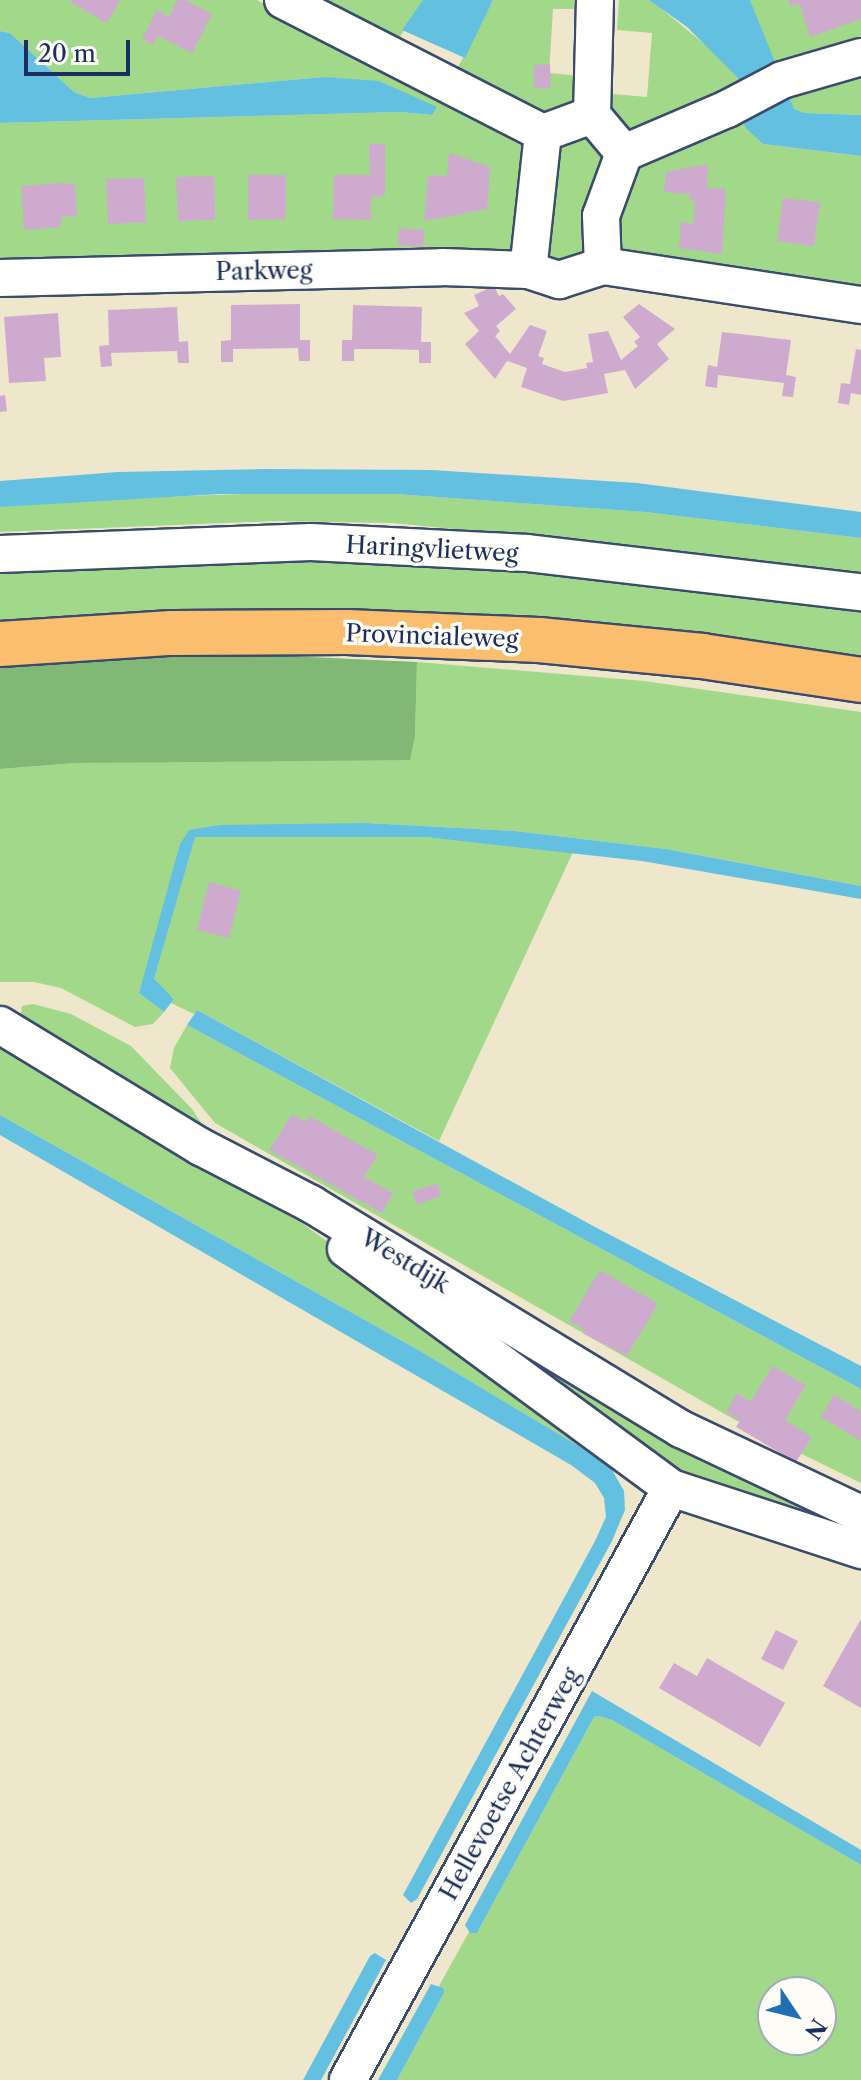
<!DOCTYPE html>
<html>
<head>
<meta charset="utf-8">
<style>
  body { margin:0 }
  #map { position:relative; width:861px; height:2080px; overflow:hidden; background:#eee7cc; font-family:"Libre Caslon Text",serif }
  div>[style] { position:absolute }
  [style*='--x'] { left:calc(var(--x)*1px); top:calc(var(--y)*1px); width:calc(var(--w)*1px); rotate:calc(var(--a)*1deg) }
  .green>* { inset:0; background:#a2d889 }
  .forest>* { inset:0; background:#81b875 }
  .water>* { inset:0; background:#63c0e1 }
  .building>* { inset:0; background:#cfaacf }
  .roads { filter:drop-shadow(2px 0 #3b4b6e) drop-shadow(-2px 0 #3b4b6e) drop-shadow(0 2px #3b4b6e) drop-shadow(0 -2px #3b4b6e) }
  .minor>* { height:36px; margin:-18px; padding:0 18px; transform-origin:18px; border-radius:18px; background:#fff }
  .major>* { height:44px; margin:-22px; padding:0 22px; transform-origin:22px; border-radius:22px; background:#fbbd6e }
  span { translate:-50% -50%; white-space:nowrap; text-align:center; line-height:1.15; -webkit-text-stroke:7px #fdfcf7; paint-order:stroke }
  .street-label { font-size:24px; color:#1b2f5e }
  .north { position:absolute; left:757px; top:1976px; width:80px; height:80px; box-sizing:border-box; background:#fdfcf7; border:2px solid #a3aaba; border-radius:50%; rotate:125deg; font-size:22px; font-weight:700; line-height:32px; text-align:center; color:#1b2f5e }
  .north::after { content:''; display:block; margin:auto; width:28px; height:36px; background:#1f6fb2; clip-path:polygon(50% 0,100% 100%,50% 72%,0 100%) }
  .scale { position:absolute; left:24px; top:40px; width:106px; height:36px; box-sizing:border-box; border:4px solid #1b2f5e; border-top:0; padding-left:10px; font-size:24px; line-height:28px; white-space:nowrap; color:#1b2f5e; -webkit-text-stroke:6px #fdfcf7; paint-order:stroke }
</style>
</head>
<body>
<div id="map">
  <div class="green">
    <div style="clip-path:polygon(0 0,257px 0,524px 147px,527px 157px,514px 216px,514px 252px,0 272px,0 123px,400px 112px,431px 115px,436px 107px,324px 77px,90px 98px,74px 92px,10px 33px,0 31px)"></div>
    <div style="clip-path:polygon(316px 0,423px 0,395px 45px)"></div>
    <div style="clip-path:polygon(493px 0,585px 0,585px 9px,553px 9px,549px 73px,581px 76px,577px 106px,546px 122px,455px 73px)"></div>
    <div style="clip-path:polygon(619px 0,649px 0,657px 5px,715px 53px,738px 78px,740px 87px,703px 98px,631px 138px,613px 120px,613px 94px,647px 97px,652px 33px,617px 30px)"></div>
    <div style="clip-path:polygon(750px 0,861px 0,861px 45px,779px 76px)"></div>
    <div style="clip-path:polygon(861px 71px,861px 115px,805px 113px,794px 109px,788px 98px)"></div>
    <div style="clip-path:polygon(738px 113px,763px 144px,861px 156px,861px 296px,614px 257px,620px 201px,636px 167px)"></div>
    <div style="clip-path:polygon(589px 134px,608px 157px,588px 254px,572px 265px,550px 260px,546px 248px,550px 171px,561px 145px)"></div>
    <div style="clip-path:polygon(299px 492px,395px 494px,645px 512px,861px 538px,861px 579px,596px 543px,393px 523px,276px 521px,0 532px,0 507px,56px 501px)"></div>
    <div style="clip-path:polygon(384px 557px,635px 578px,861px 607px,861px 659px,0 625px,0 569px)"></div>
    <div style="clip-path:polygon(417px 662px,644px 681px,861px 712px,861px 886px,666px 849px,515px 831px,367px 823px,189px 830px,139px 993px,164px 1012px,153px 1024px,135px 1027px,61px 988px,34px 982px,0 982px,0 769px,76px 763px,219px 760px,415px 736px)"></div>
    <div style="clip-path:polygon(223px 835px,425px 837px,573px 852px,439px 1141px,197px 1010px,194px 1014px,171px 1003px,174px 998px,158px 987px,154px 979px,190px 845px,195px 837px)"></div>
    <div style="clip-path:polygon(33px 1004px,71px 1014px,131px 1046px,192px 1109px,216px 1145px,19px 1026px,22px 1006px)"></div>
    <div style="clip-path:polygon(187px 1025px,861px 1389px,861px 1483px,751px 1429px,215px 1123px,170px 1068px,174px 1048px)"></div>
    <div style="clip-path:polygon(0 1036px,242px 1180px,592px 1432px,582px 1448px,420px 1351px,0 1115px)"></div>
    <div style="clip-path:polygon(312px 1213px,861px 1521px,861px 1538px,695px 1479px,649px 1455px)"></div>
    <div style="clip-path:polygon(evenodd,598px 1716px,612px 1720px,861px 1865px,861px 2080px,397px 2080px,444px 1993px,439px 1986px,469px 1932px,477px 1933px,594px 1717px,598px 1716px,773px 1992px,821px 1992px,821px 2040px,773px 2040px,773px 1992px)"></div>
  </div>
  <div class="forest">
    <div style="clip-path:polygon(266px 655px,417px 662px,415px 736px,410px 760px,76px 763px,0 769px,0 668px,121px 658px)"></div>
  </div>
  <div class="water">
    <div style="clip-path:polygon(423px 0,493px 0,465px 58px,402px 30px)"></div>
    <div style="clip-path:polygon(649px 0,750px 0,794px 109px,805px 113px,861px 115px,861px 156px,763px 144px,746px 128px,738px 113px,738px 78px,687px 27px)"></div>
    <div style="clip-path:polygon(0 31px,10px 33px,74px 92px,90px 98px,324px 77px,379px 81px,437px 107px,432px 115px,400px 112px,0 123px)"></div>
    <div style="clip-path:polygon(264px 469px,431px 470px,637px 483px,861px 512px,861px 538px,645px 512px,395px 494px,221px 494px,0 507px,0 481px,118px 472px)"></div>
    <div style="clip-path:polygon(367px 823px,515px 831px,666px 849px,861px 886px,861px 899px,642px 861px,425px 837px,195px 837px,154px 979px,174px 999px,164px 1012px,139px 993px,180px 844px,189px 830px,220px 825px)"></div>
    <div style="clip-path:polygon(197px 1010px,595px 1227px,861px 1366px,861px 1389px,187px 1025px)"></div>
    <div style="clip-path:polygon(0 1115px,420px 1351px,582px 1448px,611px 1468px,624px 1491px,625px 1510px,612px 1541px,417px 1899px,411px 1903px,403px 1895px,595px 1541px,606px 1517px,604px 1498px,595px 1483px,571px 1465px,0 1135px)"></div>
    <div style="clip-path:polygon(592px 1691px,861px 1850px,861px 1865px,612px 1720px,598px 1716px,594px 1717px,477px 1933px,470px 1933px,465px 1925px)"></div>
    <div style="clip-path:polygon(375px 1953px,386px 1960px,321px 2080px,303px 2080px,370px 1956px)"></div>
    <div style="clip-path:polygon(431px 1984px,443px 1988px,444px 1993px,397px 2080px,378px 2080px)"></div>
  </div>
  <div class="building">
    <div style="clip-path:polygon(71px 0,120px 0,107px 23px,70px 2px)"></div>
    <div style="clip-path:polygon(177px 0,185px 0,212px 14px,192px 53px,158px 36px,153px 45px,142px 39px,157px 10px,169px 17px)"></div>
    <div style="clip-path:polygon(788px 0,861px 0,861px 19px,810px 37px,799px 3px,790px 6px)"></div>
    <div style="clip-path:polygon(550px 64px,551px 88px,534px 88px,534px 65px)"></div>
    <div style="clip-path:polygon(369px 144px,385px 144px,385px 196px,371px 197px,371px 220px,333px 219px,334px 175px,370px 175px)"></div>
    <div style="clip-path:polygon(449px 153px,490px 167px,487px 209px,424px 221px,428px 175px,447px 176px)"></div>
    <div style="clip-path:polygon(708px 164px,707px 188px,726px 189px,722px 254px,679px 248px,681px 221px,693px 225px,695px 201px,689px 200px,690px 194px,664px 192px,666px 172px)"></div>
    <div style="clip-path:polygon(248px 175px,286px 175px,286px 219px,248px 220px)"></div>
    <div style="clip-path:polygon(214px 176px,215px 220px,178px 221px,176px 177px)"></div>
    <div style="clip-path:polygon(144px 178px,146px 222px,108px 224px,106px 179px)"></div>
    <div style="clip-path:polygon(58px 183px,75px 184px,77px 216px,61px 217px,61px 227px,24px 230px,21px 186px)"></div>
    <div style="clip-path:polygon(783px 198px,820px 202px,814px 246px,777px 241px)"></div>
    <div style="clip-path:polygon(399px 228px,424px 230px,423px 247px,398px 245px)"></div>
    <div style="clip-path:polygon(494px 286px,499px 296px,503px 294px,516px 309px,496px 326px,500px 331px,495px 336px,510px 354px,530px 325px,547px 331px,538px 356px,544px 358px,542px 364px,565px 372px,587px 368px,586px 363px,593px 362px,588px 334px,608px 331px,621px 360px,638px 346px,634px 342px,640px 337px,623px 317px,639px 304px,675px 329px,657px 344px,669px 359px,635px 389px,625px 370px,604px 374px,608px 393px,563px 401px,521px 387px,527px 368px,507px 361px,495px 379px,465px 344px,479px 331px,464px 313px,479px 306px,474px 295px)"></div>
    <div style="clip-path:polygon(300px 304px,300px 340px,310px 340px,310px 361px,299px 361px,298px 348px,233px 349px,233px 362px,221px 362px,221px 341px,231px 340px,231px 305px)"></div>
    <div style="clip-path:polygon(353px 305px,422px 307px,421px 342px,431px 342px,431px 363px,419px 363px,419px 350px,387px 349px,354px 349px,354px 361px,342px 361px,342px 340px,352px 340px)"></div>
    <div style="clip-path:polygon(177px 307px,179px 342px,188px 341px,189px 363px,178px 363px,177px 351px,111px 353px,112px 366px,101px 367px,99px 346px,109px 345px,108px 310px)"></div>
    <div style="clip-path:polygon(58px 313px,61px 357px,44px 358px,46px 381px,9px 383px,4px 317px)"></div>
    <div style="clip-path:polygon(722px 332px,791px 340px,786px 375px,796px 377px,793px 397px,782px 396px,784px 383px,718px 375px,717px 388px,705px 386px,708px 365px,717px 367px)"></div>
    <div style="clip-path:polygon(856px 349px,861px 350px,861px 395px,851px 393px,849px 405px,838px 403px,841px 383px,850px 384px)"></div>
    <div style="clip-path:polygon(5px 395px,7px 411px,0 412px,0 396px)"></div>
    <div style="clip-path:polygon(209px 882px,241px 891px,229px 938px,197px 930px)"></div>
    <div style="clip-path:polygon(292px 1114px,305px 1122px,309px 1116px,378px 1155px,364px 1177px,393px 1193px,382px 1213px,269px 1150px)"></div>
    <div style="clip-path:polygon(437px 1183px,441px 1195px,417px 1205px,412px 1192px)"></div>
    <div style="clip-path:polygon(600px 1270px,658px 1304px,627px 1356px,584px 1334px,583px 1329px,569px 1321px)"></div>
    <div style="clip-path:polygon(772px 1366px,806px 1385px,785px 1420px,812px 1437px,796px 1462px,736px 1427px,740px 1421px,726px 1412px,737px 1393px,751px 1402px)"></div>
    <div style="clip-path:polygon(834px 1395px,861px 1411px,861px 1441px,821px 1417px)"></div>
    <div style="clip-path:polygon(861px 1619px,861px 1708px,823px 1686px)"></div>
    <div style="clip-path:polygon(776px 1630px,798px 1641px,783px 1670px,761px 1659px)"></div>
    <div style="clip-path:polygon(707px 1658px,785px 1703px,760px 1747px,659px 1688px,674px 1663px,697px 1676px)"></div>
  </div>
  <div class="roads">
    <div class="minor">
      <div style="--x:283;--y:0;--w:292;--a:27.1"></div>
      <div style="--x:592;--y:115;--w:115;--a:-88.5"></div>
      <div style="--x:624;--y:153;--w:112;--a:-23.1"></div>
      <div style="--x:727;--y:109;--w:62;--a:-27.8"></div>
      <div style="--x:782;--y:80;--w:82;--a:-16.2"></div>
      <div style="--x:603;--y:266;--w:261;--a:8.6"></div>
      <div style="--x:0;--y:278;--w:442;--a:-1.4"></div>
      <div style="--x:442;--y:267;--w:86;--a:2"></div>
      <div style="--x:528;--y:270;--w:33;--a:18"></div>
      <div style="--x:559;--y:280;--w:46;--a:-17.7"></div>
      <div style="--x:603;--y:266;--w:50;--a:-92.3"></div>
      <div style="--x:601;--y:216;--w:67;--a:-69.9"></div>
      <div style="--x:624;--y:153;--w:50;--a:-130.1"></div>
      <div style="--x:592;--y:115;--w:52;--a:159.8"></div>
      <div style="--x:543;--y:133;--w:138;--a:96.2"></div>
      <div style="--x:0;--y:554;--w:311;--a:-2.2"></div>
      <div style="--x:311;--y:542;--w:216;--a:2.9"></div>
      <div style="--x:527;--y:553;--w:336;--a:6.7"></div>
      <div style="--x:0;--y:1025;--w:235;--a:31.3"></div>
      <div style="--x:201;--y:1147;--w:124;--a:27.4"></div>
      <div style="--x:311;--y:1204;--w:433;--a:31.3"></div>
      <div style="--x:681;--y:1429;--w:199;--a:25.3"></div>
      <div style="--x:346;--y:1249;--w:403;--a:36.3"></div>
      <div style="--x:671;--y:1488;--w:200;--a:18.1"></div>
      <div style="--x:348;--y:2080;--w:674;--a:-61.38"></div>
    </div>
    <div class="major">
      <div style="--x:0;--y:644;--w:172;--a:-3.7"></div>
      <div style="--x:172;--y:633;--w:175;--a:-0.3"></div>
      <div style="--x:347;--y:632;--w:192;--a:2.4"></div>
      <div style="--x:539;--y:640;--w:164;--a:5.6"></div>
      <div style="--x:702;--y:656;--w:161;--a:8.6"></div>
    </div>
  </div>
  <div class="street-label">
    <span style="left:264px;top:271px;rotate:-1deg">Parkweg</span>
    <span style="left:432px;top:549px;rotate:3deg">Haringvlietweg</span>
    <span style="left:432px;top:636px;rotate:2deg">Provincialeweg</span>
    <span style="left:405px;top:1261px;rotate:31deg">Westdijk</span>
    <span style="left:510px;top:1784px;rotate:-61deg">Hellevoetse Achterweg</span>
  </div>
  <div class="north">N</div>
  <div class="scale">20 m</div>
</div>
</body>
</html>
